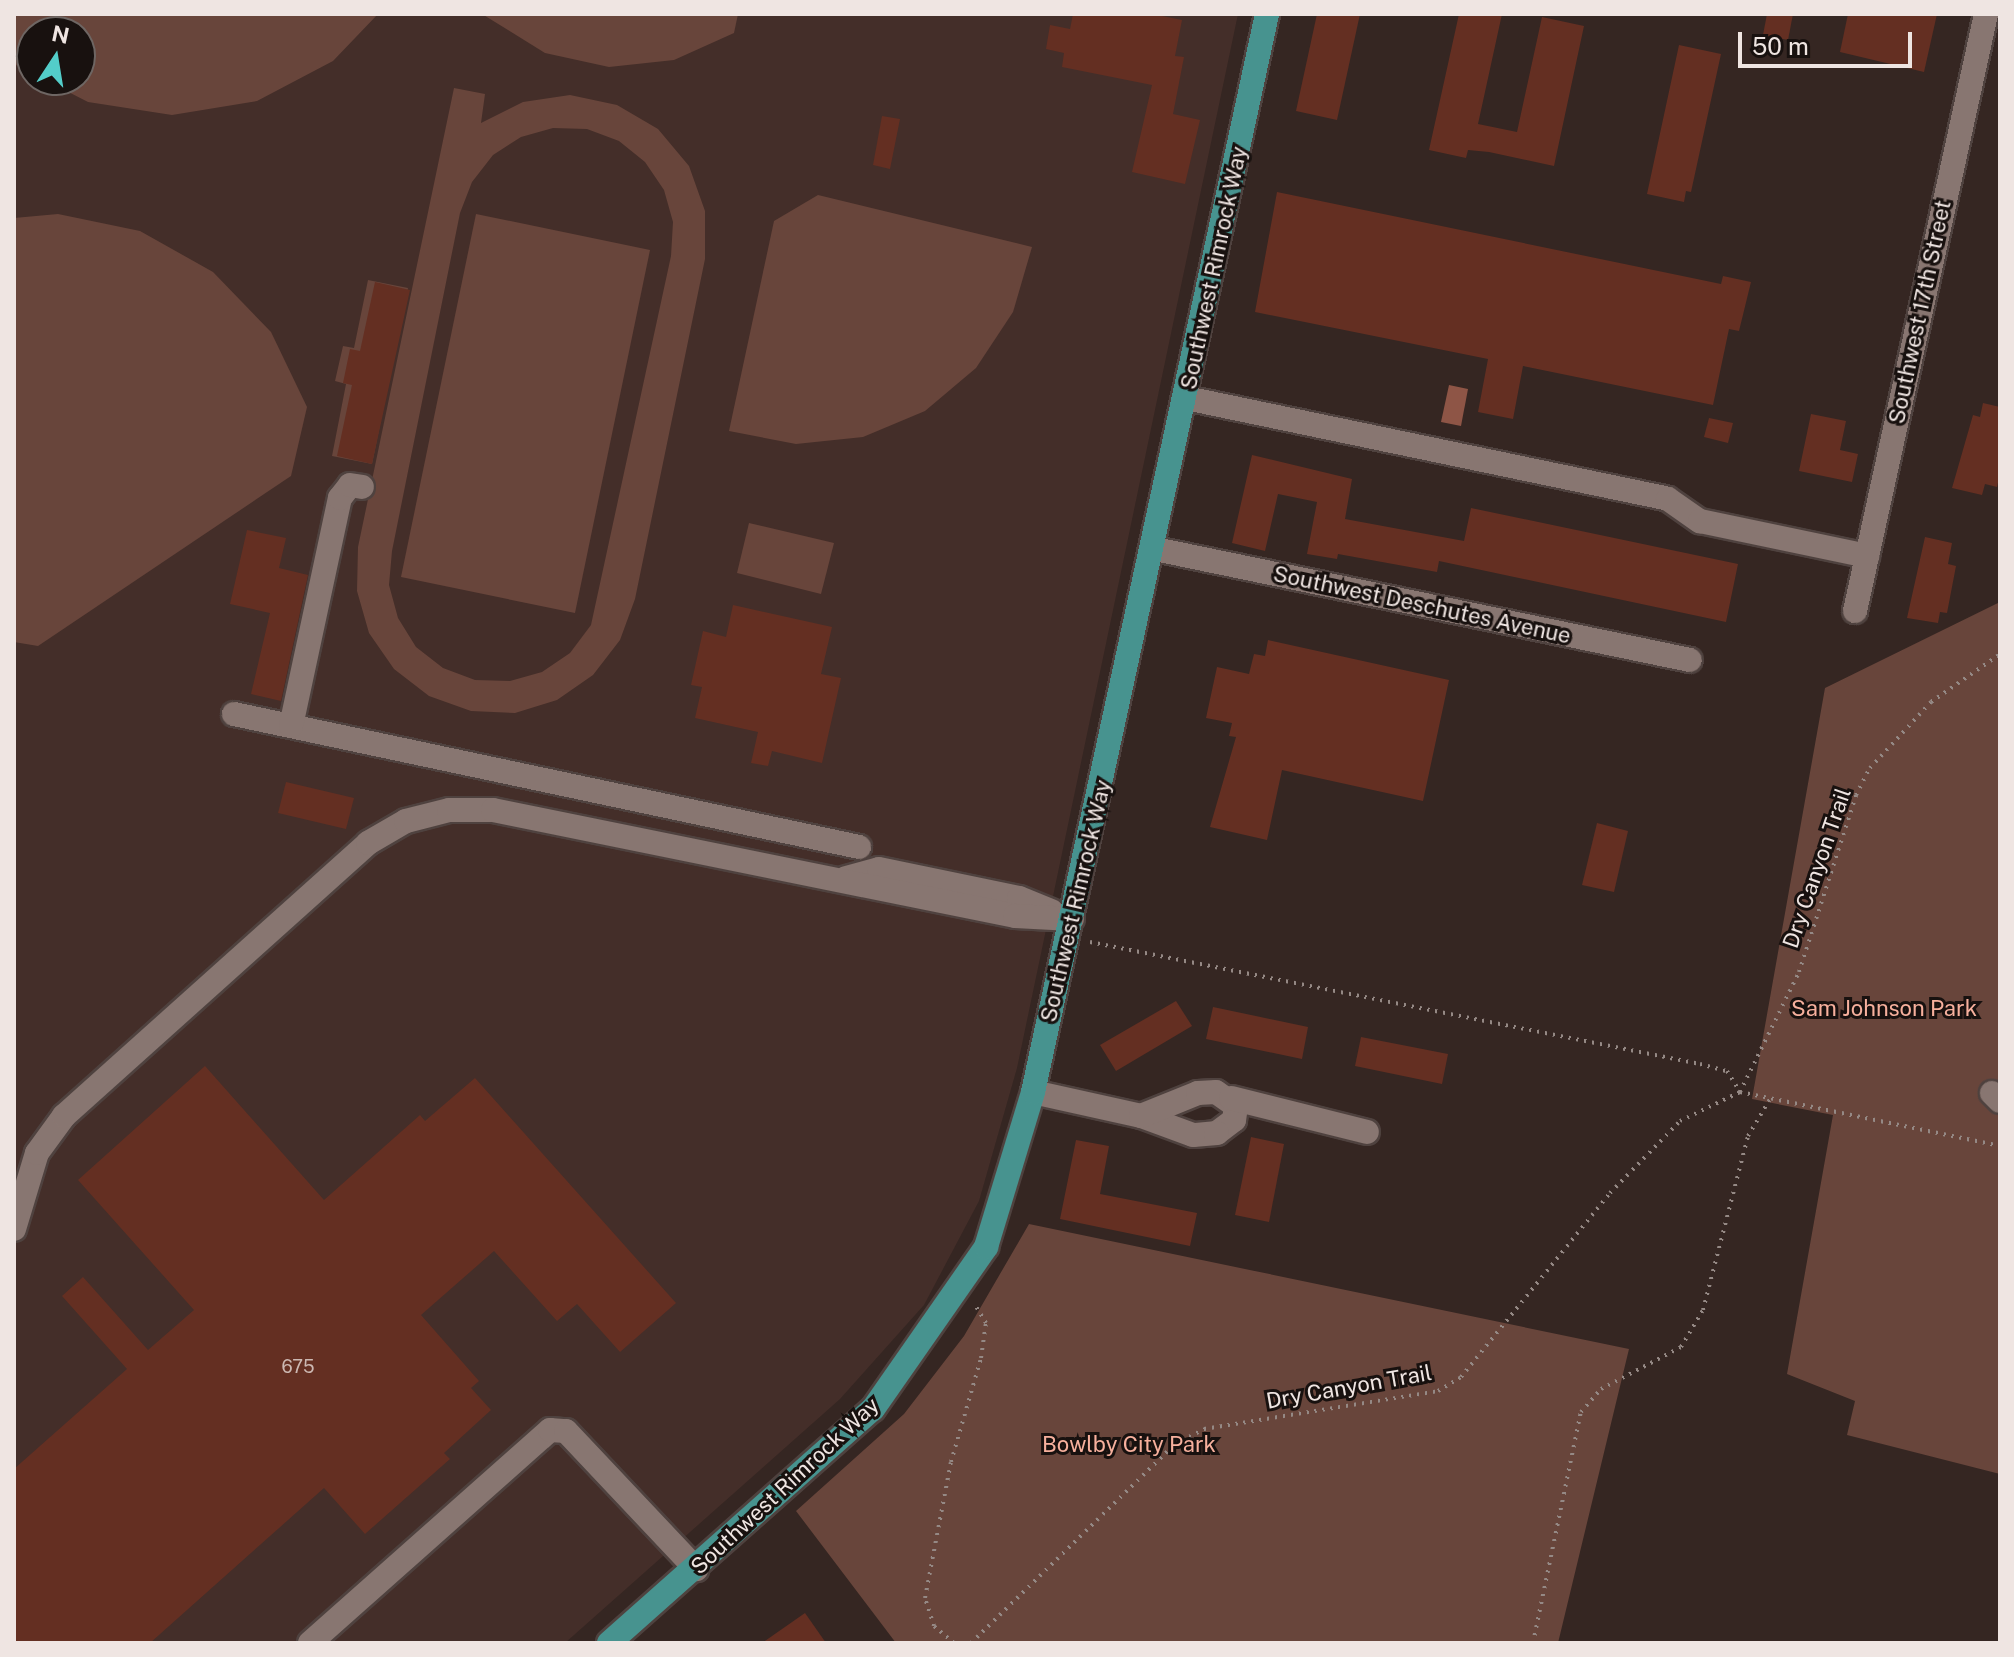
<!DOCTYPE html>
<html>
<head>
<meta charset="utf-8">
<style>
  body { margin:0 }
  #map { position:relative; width:2014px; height:1657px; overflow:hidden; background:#352622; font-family:"Public Sans",sans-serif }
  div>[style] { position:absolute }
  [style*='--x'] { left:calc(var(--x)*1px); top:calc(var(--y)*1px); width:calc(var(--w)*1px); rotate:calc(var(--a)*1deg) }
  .built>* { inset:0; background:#442e29 }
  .green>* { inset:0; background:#68453b }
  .water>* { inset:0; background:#8e5546 }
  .building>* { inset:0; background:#642f22 }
  .path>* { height:4px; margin-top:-2px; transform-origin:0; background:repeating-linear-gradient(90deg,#958985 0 2px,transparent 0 8px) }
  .roads { filter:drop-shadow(2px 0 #4f423f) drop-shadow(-2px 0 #4f423f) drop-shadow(0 2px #4f423f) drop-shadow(0 -2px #4f423f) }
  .minor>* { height:24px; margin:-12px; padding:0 12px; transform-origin:12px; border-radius:12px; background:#887671 }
  .major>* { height:24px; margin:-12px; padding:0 12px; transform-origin:12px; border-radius:12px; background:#47938f }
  span { translate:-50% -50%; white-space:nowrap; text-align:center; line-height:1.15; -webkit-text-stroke:6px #18110f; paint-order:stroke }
  .number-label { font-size:18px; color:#ccb8b2 }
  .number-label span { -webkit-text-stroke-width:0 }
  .street-label { font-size:22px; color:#efe5e2 }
  .park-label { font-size:22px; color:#f7b09d }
  .frame { position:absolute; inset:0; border:16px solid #efe5e2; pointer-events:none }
  .north { position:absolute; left:16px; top:16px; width:80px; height:80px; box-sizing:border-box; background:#18110f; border:2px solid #6e6663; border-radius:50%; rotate:12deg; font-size:22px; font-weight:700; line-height:32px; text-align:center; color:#efe5e2 }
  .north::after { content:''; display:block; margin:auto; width:28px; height:36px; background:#53cdc9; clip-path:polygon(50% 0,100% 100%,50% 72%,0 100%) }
  .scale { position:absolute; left:1738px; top:32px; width:174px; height:36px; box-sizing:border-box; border:4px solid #efe5e2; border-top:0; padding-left:10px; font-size:24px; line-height:28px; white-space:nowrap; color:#efe5e2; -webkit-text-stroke:6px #18110f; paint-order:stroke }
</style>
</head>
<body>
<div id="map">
  <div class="built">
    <div style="clip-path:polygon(evenodd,14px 14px,1238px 14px,1017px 1068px,979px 1201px,924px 1305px,840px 1399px,565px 1643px,14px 1643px,14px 14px,32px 32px,80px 32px,80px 80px,32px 80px,32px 32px)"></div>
  </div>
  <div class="green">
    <div style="clip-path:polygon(14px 14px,378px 14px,333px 61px,257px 101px,172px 115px,88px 102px,45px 80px,80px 80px,80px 32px,32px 32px,32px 73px,14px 64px)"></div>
    <div style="clip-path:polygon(482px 14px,738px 14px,734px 33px,674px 60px,609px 67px,545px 53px)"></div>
    <div style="clip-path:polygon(evenodd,454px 88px,485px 94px,481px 123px,523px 102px,570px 95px,617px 105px,658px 129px,689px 166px,705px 211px,705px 259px,635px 599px,620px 640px,593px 675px,557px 700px,515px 713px,471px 711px,429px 696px,394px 669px,369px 633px,357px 591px,358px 547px,454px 88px,553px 128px,587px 129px,619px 141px,645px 162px,664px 190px,673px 222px,671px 256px,591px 625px,570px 653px,542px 672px,510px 681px,475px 680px,443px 668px,416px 647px,398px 618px,389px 585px,392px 551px,460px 213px,472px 182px,493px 155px,521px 137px,553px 128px)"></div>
    <div style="clip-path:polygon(818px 195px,1032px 247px,1013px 312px,976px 368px,925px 411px,863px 437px,796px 444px,729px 431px,774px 221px)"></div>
    <div style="clip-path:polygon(58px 214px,140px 231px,213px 272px,271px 332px,307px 407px,291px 476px,38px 646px,14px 642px,14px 218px)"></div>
    <div style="clip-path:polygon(476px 214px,650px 250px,575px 613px,401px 577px)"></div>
    <div style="clip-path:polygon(368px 280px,408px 288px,372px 464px,332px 456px,346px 384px,335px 381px,343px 346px,354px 348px)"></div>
    <div style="clip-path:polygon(749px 523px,834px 543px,821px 594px,737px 573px)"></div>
    <div style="clip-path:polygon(2000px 602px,2000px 1474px,1847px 1435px,1855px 1401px,1787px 1374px,1833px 1115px,1752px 1099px,1825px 688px)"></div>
    <div style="clip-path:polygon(1029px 1224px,1629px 1349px,1558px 1643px,896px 1643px,796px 1511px,904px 1414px,964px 1336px)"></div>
  </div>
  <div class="water">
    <div style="clip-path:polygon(1449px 385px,1468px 389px,1461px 426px,1441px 422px)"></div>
  </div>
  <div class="building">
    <div style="clip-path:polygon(1073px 14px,1152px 14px,1182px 20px,1175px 56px,1184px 57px,1173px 114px,1200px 120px,1185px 184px,1132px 172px,1152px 85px,1062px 67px,1064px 53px,1046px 49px,1050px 25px,1070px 29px)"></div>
    <div style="clip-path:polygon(1317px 14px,1360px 14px,1337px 120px,1296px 111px)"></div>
    <div style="clip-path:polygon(1459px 14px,1502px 14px,1478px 124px,1517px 132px,1542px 17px,1584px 26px,1554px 166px,1489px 152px,1468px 150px,1466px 158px,1429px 150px)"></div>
    <div style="clip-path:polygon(1767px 14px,1793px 14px,1788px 40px,1763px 35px)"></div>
    <div style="clip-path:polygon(1848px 14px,1937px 14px,1924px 72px,1840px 52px)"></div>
    <div style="clip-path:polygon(1679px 45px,1721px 54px,1691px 192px,1686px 191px,1684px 202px,1647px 194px)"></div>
    <div style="clip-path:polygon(882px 116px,900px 119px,890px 169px,873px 165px)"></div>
    <div style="clip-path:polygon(1277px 192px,1721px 284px,1723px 276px,1751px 282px,1739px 331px,1729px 329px,1713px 405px,1523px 366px,1513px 419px,1478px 412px,1488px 359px,1255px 312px)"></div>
    <div style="clip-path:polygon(375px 282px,410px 290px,372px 464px,337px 456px,352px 385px,343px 383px,350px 349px,360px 351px)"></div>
    <div style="clip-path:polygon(1983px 403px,2000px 407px,2000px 474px,1997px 487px,1985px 484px,1982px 495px,1952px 488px,1973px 415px,1980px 417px)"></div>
    <div style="clip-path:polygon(1811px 414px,1846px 421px,1840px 450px,1858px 454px,1852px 482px,1799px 471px)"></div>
    <div style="clip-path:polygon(1709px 418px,1733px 423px,1728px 443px,1704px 437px)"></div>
    <div style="clip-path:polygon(1252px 455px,1352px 479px,1345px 519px,1464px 541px,1471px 508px,1738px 564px,1726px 622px,1439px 561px,1437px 572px,1338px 554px,1337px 559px,1307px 554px,1317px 502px,1278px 494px,1265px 551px,1232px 543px)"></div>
    <div style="clip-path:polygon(247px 530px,286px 538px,279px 568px,308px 575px,281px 701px,251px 694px,270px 613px,230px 604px)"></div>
    <div style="clip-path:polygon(1925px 537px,1952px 543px,1948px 564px,1956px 566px,1947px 613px,1940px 612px,1938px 623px,1907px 618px)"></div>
    <div style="clip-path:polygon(733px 605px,832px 627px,821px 674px,841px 678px,822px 763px,772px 751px,768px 766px,751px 763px,758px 732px,695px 718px,702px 687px,691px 685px,703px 631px,726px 637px)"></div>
    <div style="clip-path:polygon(1268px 640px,1449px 680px,1423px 801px,1282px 770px,1267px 840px,1210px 827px,1236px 737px,1229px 736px,1232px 723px,1206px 718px,1217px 667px,1249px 674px,1254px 654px,1265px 656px)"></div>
    <div style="clip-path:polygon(286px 782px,354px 798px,346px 829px,278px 813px)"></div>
    <div style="clip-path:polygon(1597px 823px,1628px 831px,1614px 892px,1582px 885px)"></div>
    <div style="clip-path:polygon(1176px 1001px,1192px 1026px,1116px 1071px,1100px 1045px)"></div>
    <div style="clip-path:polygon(1213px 1007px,1308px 1027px,1302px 1059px,1206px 1039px)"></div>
    <div style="clip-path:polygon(1361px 1037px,1448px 1054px,1442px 1084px,1355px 1066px)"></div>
    <div style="clip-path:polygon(205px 1066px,324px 1200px,420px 1115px,425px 1121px,475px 1078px,676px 1303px,620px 1352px,577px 1304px,557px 1321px,494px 1251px,421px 1315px,479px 1381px,471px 1388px,491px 1410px,444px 1453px,450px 1459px,365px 1534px,324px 1488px,150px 1643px,14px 1643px,14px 1469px,127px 1369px,62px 1296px,83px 1277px,148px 1350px,194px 1310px,78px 1180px)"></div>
    <div style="clip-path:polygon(1251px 1137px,1284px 1144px,1269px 1222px,1235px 1215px)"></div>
    <div style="clip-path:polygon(1076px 1140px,1109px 1146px,1100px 1194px,1197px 1213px,1190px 1246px,1060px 1219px)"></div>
    <div style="clip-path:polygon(805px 1613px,826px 1643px,762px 1643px)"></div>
  </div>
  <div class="path">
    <div style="--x:1090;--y:942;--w:622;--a:11.31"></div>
    <div style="--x:1700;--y:1064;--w:28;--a:15"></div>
    <div style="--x:1727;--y:1071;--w:25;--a:58"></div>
    <div style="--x:1740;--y:1092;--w:266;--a:11.7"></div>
    <div style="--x:954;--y:1643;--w:26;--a:-140"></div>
    <div style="--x:934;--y:1626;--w:29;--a:-108"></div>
    <div style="--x:925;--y:1598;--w:138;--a:-79.2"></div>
    <div style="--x:951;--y:1462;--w:108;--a:-73.9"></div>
    <div style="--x:981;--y:1358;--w:35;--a:-82"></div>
    <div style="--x:986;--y:1323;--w:21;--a:-121"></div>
    <div style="--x:971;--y:1643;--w:285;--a:-44.3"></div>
    <div style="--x:1175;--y:1444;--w:33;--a:-27"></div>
    <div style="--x:1204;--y:1429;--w:237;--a:-9.2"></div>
    <div style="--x:1438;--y:1391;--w:27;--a:-31"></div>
    <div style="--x:1461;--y:1377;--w:237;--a:-51"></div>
    <div style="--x:1610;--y:1193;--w:100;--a:-45.8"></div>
    <div style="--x:1680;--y:1121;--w:67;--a:-25.8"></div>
    <div style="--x:1740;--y:1092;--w:134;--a:-63.8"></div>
    <div style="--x:1799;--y:972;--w:186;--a:-72.1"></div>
    <div style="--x:1856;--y:795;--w:30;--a:-63"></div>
    <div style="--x:1870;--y:768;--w:90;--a:-47.3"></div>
    <div style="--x:1931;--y:702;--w:84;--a:-34.8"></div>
    <div style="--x:1533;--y:1643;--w:236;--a:-78.3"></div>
    <div style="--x:1581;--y:1412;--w:30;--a:-49"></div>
    <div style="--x:1601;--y:1389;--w:90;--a:-27.7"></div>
    <div style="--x:1681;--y:1347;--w:43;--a:-59.3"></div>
    <div style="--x:1703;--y:1310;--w:180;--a:-75.5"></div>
    <div style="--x:1748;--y:1136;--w:43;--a:-59.3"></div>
  </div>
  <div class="roads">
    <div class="minor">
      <div style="--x:1186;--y:398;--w:492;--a:11.8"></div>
      <div style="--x:1668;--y:499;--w:39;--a:35"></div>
      <div style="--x:1700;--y:521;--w:171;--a:11.8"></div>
      <div style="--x:1155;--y:549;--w:546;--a:11.72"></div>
      <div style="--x:1855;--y:611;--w:611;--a:-77.62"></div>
      <div style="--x:234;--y:714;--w:639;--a:12.01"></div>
      <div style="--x:291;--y:726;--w:233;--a:-77.9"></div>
      <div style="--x:340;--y:498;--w:16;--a:-52"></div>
      <div style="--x:350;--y:485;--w:12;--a:9"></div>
      <div style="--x:846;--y:878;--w:34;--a:-15"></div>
      <div style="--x:879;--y:869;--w:143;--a:11.7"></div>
      <div style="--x:1019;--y:898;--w:35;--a:22"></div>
      <div style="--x:1033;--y:1092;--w:111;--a:12.5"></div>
      <div style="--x:1216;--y:1092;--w:24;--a:35"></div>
      <div style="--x:1236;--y:1106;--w:14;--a:98"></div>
      <div style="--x:1234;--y:1120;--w:21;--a:143"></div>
      <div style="--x:1217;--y:1133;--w:24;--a:175"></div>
      <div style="--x:1193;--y:1135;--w:55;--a:-159.9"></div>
      <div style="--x:1141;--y:1116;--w:61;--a:-22"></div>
      <div style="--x:1198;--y:1093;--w:18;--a:-3"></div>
      <div style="--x:1992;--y:1093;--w:11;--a:45"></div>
      <div style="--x:1231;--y:1098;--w:140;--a:14"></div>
      <div style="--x:14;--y:1229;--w:79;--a:-73.2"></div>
      <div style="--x:37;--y:1153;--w:46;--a:-53.9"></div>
      <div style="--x:64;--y:1116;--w:409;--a:-41.9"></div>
      <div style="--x:368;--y:843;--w:44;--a:-30.1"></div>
      <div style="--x:406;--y:821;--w:44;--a:-14.3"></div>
      <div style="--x:449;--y:810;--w:44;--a:0"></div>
      <div style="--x:493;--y:810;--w:533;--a:11.48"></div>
      <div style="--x:1015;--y:916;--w:57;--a:3"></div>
      <div style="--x:310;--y:1643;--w:321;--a:-41.6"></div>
      <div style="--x:550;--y:1430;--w:16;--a:4"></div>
      <div style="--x:566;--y:1431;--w:190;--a:46.7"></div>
    </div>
    <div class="major">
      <div style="--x:609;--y:1643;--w:353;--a:-41.6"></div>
      <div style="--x:873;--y:1409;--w:198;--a:-55.1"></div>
      <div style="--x:986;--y:1247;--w:162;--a:-73.1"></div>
      <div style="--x:1033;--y:1092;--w:1103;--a:-77.75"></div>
    </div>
  </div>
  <div class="number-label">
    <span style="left:298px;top:1367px">675</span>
  </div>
  <div class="street-label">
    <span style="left:1214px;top:268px;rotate:-78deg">Southwest Rimrock Way</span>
    <span style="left:1920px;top:312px;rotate:-78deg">Southwest 17th Street</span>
    <span style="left:1422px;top:605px;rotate:12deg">Southwest Deschutes Avenue</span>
    <span style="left:1817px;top:868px;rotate:-71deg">Dry Canyon Trail</span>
    <span style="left:1076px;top:901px;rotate:-77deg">Southwest Rimrock Way</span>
    <span style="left:1349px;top:1387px;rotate:-10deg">Dry Canyon Trail</span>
    <span style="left:785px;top:1486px;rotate:-43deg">Southwest Rimrock Way</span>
  </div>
  <div class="park-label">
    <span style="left:1884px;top:1009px">Sam Johnson Park</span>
    <span style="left:1129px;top:1445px">Bowlby City Park</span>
  </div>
  <div class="frame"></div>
  <div class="north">N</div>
  <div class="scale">50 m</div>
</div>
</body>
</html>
